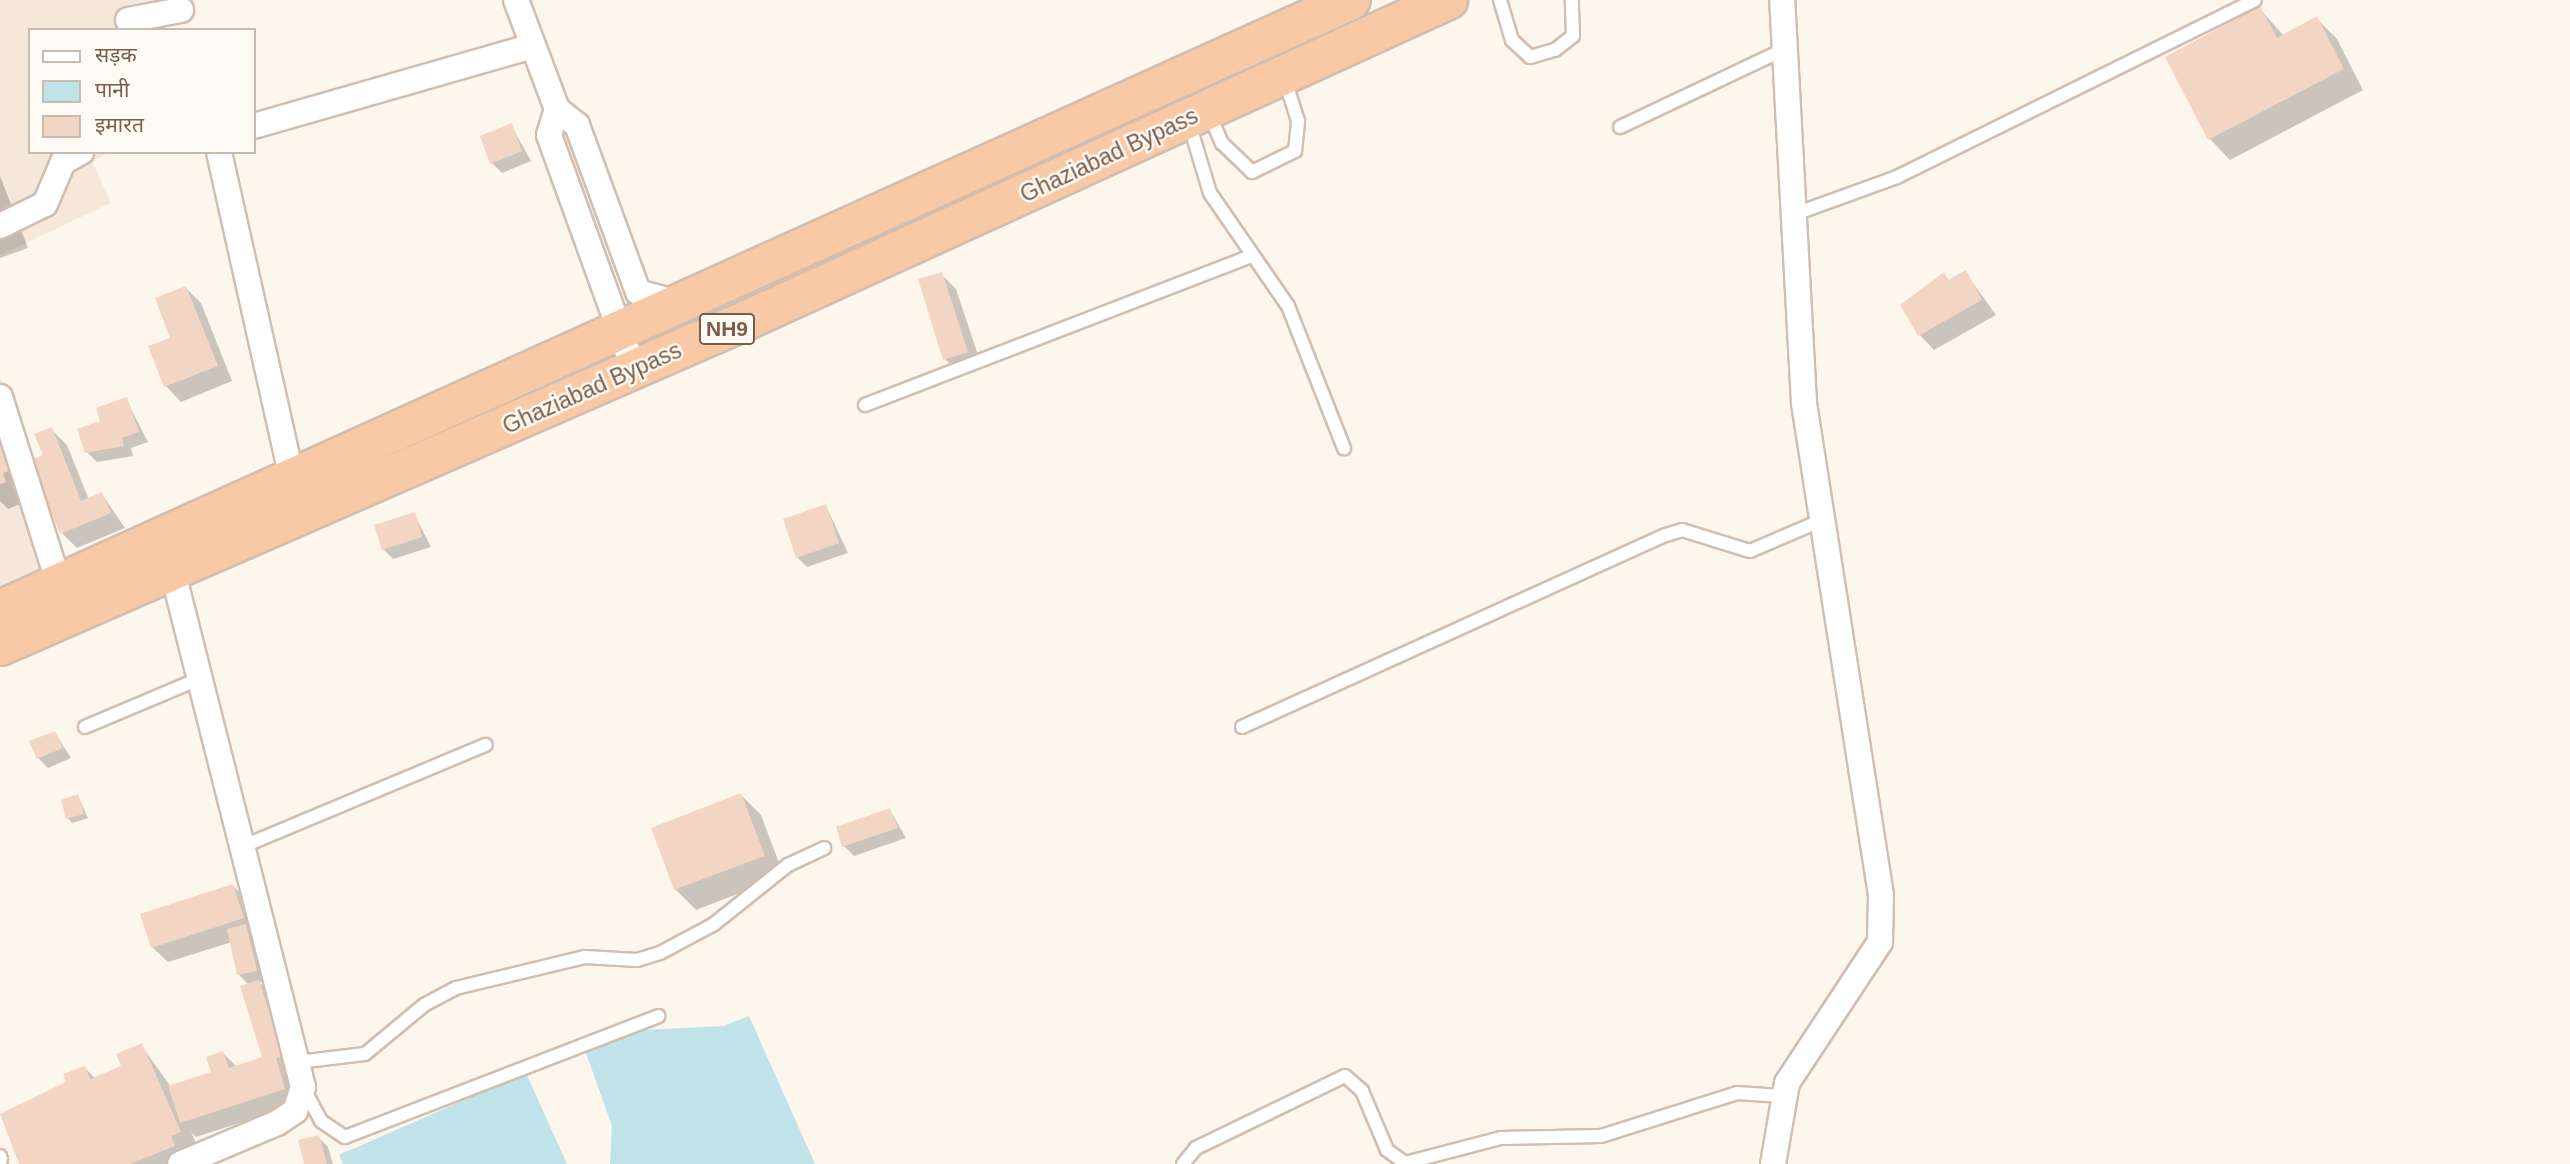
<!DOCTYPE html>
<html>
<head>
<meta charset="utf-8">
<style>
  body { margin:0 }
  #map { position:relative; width:2570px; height:1164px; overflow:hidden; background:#fdf6ec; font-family:Arial,"Noto Sans Devanagari",sans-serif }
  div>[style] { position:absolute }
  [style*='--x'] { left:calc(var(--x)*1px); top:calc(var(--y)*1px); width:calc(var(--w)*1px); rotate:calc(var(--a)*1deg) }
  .residential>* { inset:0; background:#f5e8da }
  .water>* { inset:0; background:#bfe3e8 }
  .shadow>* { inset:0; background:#0003 }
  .building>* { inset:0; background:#f3d5c3 }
  .roads { filter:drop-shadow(2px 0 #d1beb0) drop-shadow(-2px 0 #d1beb0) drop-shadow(0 2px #d1beb0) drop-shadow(0 -2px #d1beb0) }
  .service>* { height:12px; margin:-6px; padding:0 6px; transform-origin:6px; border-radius:6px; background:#fff }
  .minor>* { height:24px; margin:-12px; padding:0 12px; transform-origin:12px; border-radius:12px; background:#fff }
  .trunk>* { height:38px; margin:-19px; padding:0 19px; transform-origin:19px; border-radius:19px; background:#f9c8a4 }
  span { translate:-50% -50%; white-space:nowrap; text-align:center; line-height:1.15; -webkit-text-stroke:5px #fffaf3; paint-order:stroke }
  .shield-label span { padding:2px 5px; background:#fffaf3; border:2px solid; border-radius:5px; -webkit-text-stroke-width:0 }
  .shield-label { font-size:21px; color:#7a5c4d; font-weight:700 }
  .street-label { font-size:23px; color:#7a5c4d }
  .legend { position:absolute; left:28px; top:28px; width:228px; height:126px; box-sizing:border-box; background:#fffaf3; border:2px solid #cabbb1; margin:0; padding:9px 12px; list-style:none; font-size:21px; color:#7a5c4d }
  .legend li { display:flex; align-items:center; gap:14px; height:35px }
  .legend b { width:35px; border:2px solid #cabbb1 }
</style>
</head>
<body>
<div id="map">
  <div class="residential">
    <div style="clip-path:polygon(0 0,153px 0,162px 30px,30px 30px,30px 152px,110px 152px,92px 162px,111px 203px,0 255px)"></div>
    <div style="clip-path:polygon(0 377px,64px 562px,0 590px)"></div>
  </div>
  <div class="water">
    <div style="clip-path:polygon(749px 1016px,815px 1164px,610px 1164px,612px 1126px,586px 1053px,625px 1031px,723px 1026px)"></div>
    <div style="clip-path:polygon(526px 1073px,567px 1164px,343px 1164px,339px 1155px)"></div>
  </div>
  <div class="shadow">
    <div style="clip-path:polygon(2260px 9px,2284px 36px,2317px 19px,2337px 39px,2363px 90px,2230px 160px,2210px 139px,2167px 58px)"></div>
    <div style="clip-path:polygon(511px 125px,531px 161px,502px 173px,492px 163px)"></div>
    <div style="clip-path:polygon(0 176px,28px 248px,0 258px)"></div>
    <div style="clip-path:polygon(1965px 272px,1996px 315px,1934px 350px,1919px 334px,1944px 275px,1950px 281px)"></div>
    <div style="clip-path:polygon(941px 274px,956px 289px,982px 367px,960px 374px,945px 359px)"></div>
    <div style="clip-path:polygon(186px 288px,201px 303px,232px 381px,181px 402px,166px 386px,151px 347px,173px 339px)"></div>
    <div style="clip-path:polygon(126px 399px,148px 442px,131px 448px,133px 456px,97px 462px,87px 452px,102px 422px)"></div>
    <div style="clip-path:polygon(0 426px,25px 502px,8px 509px,0 501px)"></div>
    <div style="clip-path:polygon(51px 429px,67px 445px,89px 500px,102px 494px,125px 528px,77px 548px,62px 533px)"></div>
    <div style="clip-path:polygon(826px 506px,848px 553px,807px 567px,797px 557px)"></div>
    <div style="clip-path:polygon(414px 514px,431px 547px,393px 559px,383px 549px)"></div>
    <div style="clip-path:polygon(55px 733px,71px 758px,48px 768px,38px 758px)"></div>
    <div style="clip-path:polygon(741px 795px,761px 815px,784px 876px,696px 910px,675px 889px)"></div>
    <div style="clip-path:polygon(78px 796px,88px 818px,72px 823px,68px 818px)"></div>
    <div style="clip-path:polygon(890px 810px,906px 838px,854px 856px,844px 846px)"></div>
    <div style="clip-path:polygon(233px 886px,248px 901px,266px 981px,259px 982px,274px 997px,299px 1104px,196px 1137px,191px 1132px,200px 1152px,193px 1164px,21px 1164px,85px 1068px,95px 1078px,123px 1067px,141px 1045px,171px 1087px,213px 1074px,223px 1053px,237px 1067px,264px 1058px,249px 985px,239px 975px,232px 942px,168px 962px,152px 947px)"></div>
    <div style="clip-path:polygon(318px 1137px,328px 1147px,333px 1164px,306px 1164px)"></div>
  </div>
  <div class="building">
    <div style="clip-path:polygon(2260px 6px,2277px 38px,2317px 16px,2344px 69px,2208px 140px,2165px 57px)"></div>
    <div style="clip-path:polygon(512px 123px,522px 151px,490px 164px,480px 136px)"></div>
    <div style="clip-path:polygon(1966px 270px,1982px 300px,1918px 336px,1900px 305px,1944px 272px,1948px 280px)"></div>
    <div style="clip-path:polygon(942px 272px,968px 352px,943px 360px,918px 279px)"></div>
    <div style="clip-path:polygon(186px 286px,218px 366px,164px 387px,148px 346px,170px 338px,155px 298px)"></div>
    <div style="clip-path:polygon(127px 397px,139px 432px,122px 438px,124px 446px,85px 453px,77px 429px,100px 421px,96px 408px)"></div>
    <div style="clip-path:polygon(0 425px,14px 469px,3px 473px,6px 482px,0 484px)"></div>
    <div style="clip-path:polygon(52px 427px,81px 501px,102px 492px,111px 513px,60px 534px,31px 460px,43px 455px,34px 434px)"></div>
    <div style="clip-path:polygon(826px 504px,839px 543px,796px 558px,783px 519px)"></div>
    <div style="clip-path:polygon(415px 512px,422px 537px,382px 550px,374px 525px)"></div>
    <div style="clip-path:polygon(55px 731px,63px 748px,37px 759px,29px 741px)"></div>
    <div style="clip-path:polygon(741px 793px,765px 856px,674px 890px,651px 828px)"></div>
    <div style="clip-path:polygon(78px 794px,84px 814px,66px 819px,61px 800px)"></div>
    <div style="clip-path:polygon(890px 808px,898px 828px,842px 847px,836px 827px)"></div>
    <div style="clip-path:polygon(233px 884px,244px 918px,151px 948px,140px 914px)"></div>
    <div style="clip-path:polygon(246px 924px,257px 971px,237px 975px,227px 929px)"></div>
    <div style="clip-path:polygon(259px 980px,283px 1056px,276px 1058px,285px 1089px,180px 1123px,168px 1086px,211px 1072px,206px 1057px,223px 1051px,229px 1068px,262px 1057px,240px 986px)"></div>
    <div style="clip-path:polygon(142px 1043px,181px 1132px,171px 1136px,175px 1146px,130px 1164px,19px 1164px,0 1114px,66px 1082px,63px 1074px,85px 1066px,90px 1079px,121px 1066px,116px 1054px)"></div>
    <div style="clip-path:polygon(319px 1135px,327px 1164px,304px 1164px,298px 1140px)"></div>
  </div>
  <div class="roads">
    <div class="service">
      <div style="--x:1500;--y:0;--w:42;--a:73.3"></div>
      <div style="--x:1512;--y:40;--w:25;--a:43"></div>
      <div style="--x:1530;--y:57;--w:26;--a:-16"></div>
      <div style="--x:1555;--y:50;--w:23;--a:-38"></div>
      <div style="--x:1573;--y:36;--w:36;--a:-92"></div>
      <div style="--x:1209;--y:113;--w:33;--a:67"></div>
      <div style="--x:1222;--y:143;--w:42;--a:44"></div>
      <div style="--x:1252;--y:172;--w:48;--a:-26"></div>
      <div style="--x:1295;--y:151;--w:30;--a:-84"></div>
      <div style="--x:1298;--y:121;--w:43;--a:-107.6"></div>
      <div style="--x:1189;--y:123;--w:73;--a:73.3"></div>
      <div style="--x:1210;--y:193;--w:137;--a:55.4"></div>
      <div style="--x:1288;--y:306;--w:153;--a:68.5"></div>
      <div style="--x:1620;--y:127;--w:185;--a:-25.3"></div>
      <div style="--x:1792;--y:215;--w:112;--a:-19.9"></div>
      <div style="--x:1897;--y:177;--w:399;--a:-26.3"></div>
      <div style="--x:865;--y:405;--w:414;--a:-21.1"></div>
      <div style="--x:85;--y:727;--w:126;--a:-22.9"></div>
      <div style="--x:1242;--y:727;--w:465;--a:-24.4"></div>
      <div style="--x:1666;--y:535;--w:17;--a:-17"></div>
      <div style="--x:1682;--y:530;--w:71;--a:17.2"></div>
      <div style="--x:1750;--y:551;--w:78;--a:-23.3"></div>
      <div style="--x:244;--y:846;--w:262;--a:-22.7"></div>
      <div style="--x:298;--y:1062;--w:67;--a:-6.8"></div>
      <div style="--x:365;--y:1054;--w:77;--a:-39.7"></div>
      <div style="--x:424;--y:1005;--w:36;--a:-28"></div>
      <div style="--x:456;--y:988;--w:133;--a:-13.5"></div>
      <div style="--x:585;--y:957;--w:52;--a:3.3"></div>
      <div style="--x:637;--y:960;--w:24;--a:-17"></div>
      <div style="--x:660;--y:953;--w:61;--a:-28.2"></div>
      <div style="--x:714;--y:924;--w:95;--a:-38.6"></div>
      <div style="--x:788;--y:865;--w:40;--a:-25"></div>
      <div style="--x:303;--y:1087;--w:38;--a:62"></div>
      <div style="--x:321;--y:1121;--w:29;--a:34"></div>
      <div style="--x:345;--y:1137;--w:336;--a:-21.1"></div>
      <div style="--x:0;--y:1156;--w:4;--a:76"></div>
      <div style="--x:1183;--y:1164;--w:21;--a:-51"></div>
      <div style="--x:1196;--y:1148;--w:165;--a:-25.8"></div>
      <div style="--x:1345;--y:1076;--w:23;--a:41"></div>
      <div style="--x:1362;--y:1091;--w:64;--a:67"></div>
      <div style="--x:1387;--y:1150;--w:22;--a:36"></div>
      <div style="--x:1405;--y:1163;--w:99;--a:-14.6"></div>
      <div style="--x:1501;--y:1138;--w:100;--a:-1.1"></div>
      <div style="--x:1601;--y:1136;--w:143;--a:-17.5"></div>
      <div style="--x:1737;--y:1093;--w:45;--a:3.8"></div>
    </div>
    <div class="minor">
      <div style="--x:516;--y:0;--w:116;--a:69.4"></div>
      <div style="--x:557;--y:109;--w:26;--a:39"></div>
      <div style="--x:577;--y:125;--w:178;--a:69.9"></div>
      <div style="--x:638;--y:292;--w:41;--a:15.4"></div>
      <div style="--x:128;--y:20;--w:54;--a:-10.7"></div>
      <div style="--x:557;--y:109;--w:27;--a:107"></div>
      <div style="--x:549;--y:135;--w:247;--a:70.1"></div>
      <div style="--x:254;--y:126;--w:287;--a:-16"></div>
      <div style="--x:219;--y:152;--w:334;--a:77.4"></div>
      <div style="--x:0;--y:226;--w:50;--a:-26.1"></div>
      <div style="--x:45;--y:204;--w:46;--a:-66.8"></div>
      <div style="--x:63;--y:162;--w:21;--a:-29"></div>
      <div style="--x:0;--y:397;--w:196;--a:72.5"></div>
      <div style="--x:173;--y:573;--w:530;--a:75.81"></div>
      <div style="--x:303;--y:1087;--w:25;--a:108"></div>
      <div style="--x:295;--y:1111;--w:22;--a:146"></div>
      <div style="--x:277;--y:1123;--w:105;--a:157.1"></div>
      <div style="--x:1773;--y:1164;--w:82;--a:-80.2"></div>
      <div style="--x:1787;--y:1083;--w:169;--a:-56.6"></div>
      <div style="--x:1880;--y:942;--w:47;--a:-88.8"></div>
      <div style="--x:1881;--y:895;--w:498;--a:-98.9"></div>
      <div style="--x:1804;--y:403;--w:404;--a:-93.1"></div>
    </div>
    <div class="trunk">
      <div style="--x:0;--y:610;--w:1482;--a:-24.3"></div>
      <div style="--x:0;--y:646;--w:815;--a:-23.58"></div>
      <div style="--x:747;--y:320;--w:771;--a:-24.54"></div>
    </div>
  </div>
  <div class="shield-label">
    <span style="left:727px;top:329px">NH9</span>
  </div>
  <div class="street-label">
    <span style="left:1109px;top:155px;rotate:-25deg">Ghaziabad Bypass</span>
    <span style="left:592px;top:388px;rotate:-24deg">Ghaziabad Bypass</span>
  </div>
  <ul class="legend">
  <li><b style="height:9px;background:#fff"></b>सड़क</li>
  <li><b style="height:19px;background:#bfe3e8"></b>पानी</li>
  <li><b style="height:19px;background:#f3d5c3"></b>इमारत</li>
  </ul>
</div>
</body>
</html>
